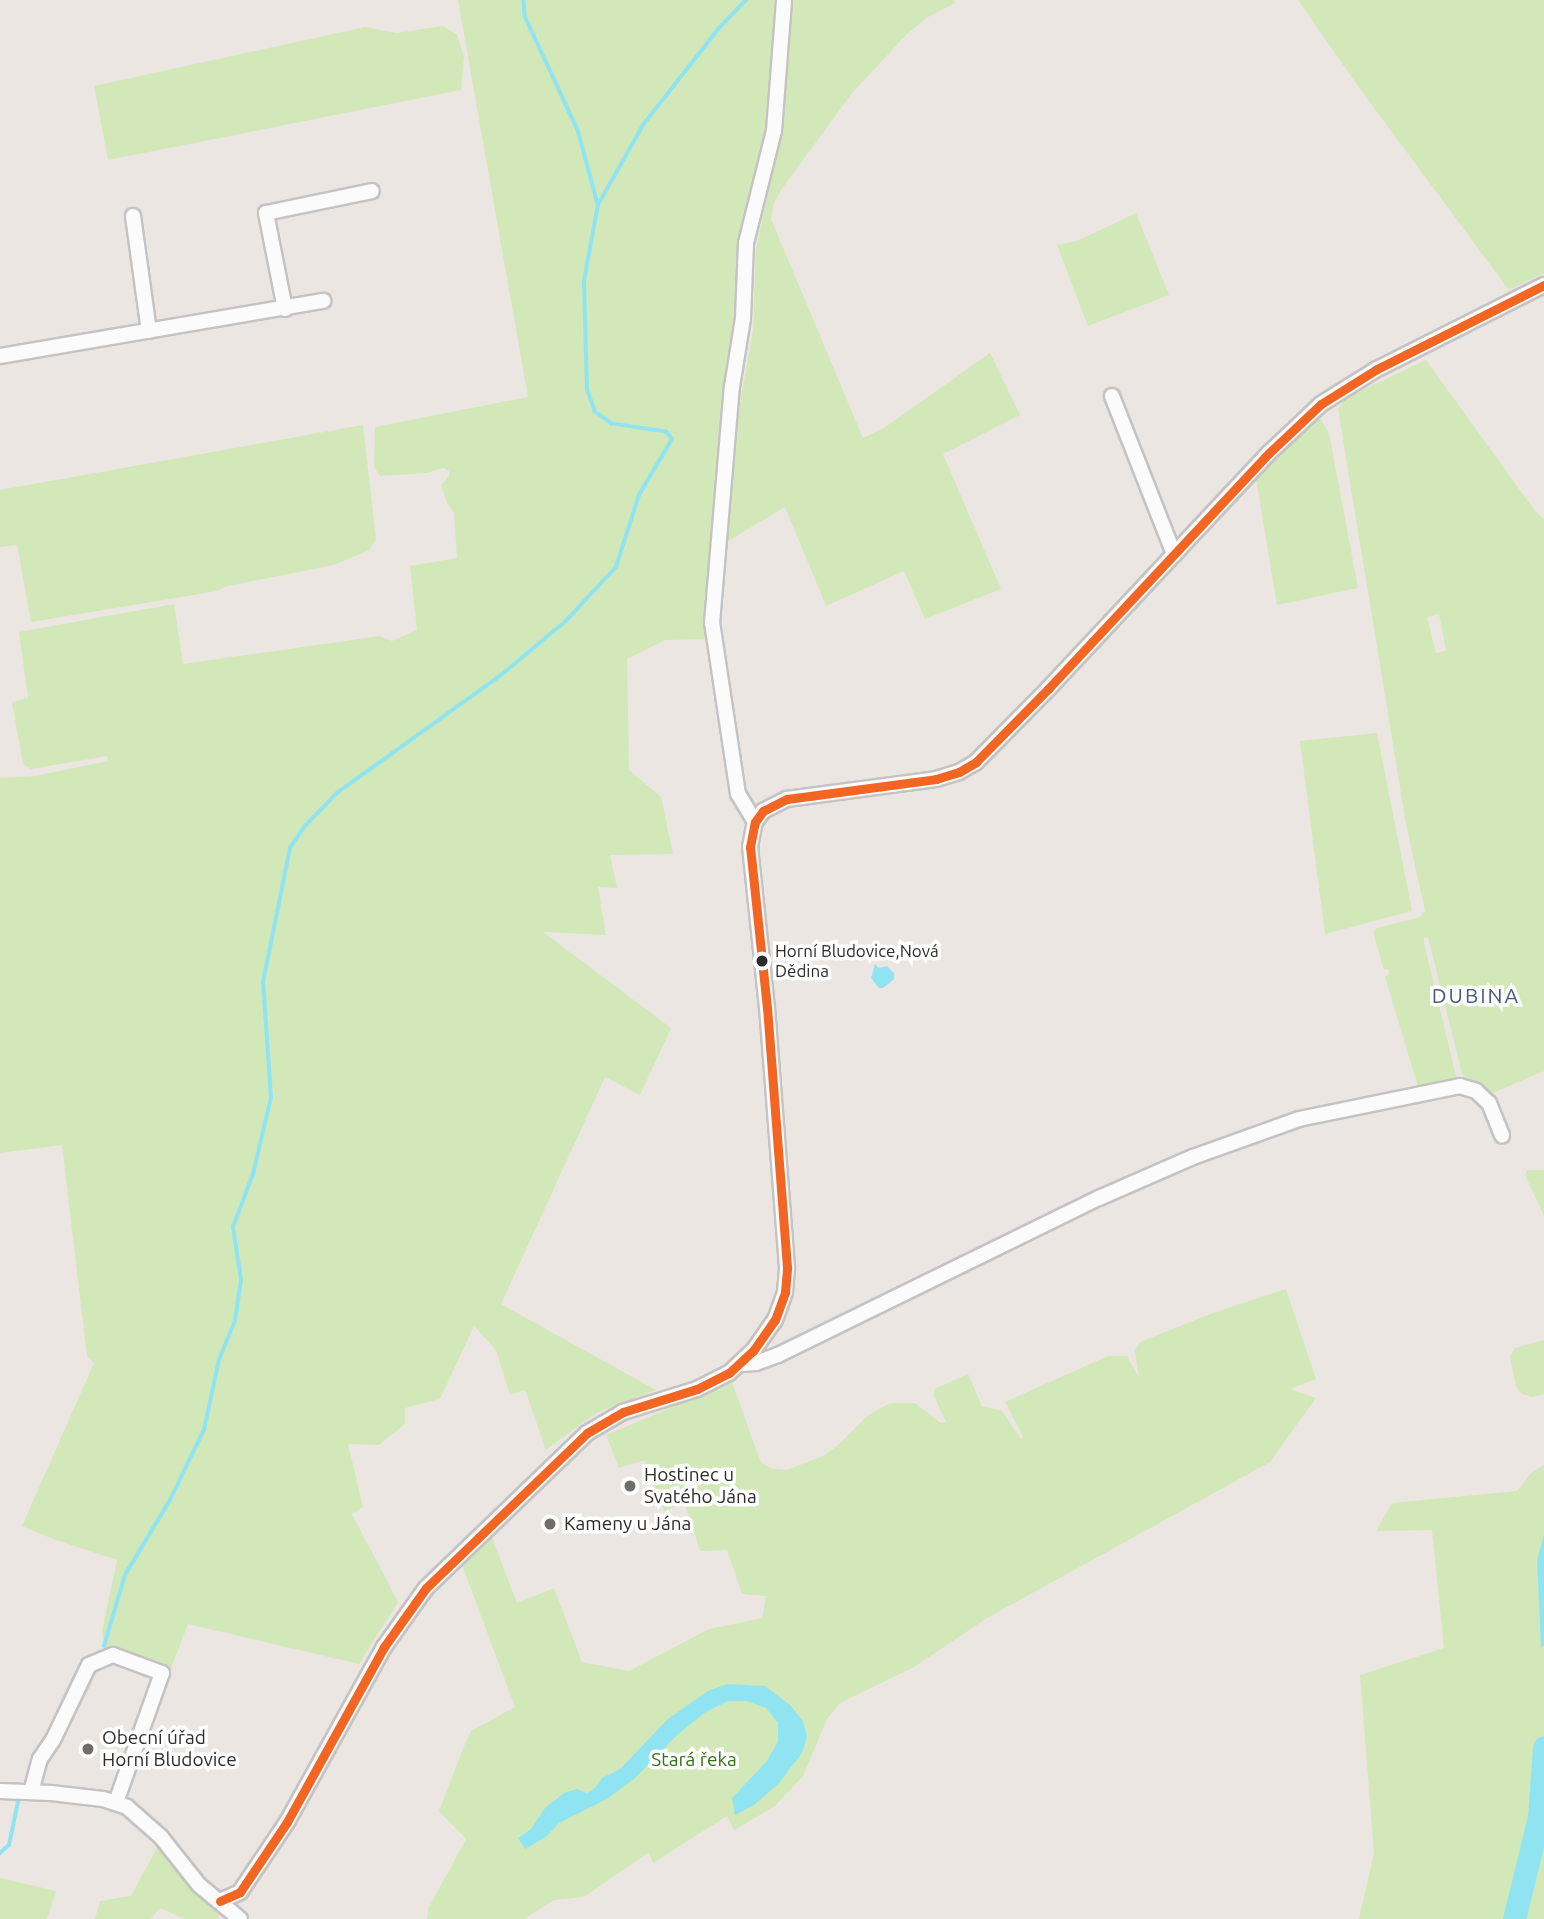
<!DOCTYPE html>
<html>
<head>
<meta charset="utf-8">
<style>
  body { margin:0 }
  #map { position:relative; width:1544px; height:1919px; overflow:hidden; background:#ebe6e2; font-family:Ubuntu,sans-serif }
  div>[style] { position:absolute }
  [style*='--x'] { left:calc(var(--x)*1px); top:calc(var(--y)*1px); width:calc(var(--w)*1px); rotate:calc(var(--a)*1deg) }
  .green>* { inset:0; background:#d2e8b8 }
  .water>* { inset:0; background:#90e4f1 }
  .stream>* { height:3.5px; margin:-1.75px; padding:0 1.75px; transform-origin:1.75px; border-radius:1.75px; background:#90e4f1 }
  .river>* { height:23px; margin:-11.5px; padding:0 11.5px; transform-origin:11.5px; border-radius:11.5px; background:#90e4f1 }
  .roads { filter:drop-shadow(2px 0 #c4c3c3) drop-shadow(-2px 0 #c4c3c3) drop-shadow(0 2px #c4c3c3) drop-shadow(0 -2px #c4c3c3) }
  .minor>* { height:14px; margin:-7px; padding:0 7px; transform-origin:7px; border-radius:7px; background:#fcfbfb }
  .bus-1>* { height:9px; margin:-4.5px; padding:0 4.5px; transform-origin:4.5px; border-radius:4.5px; background:#f26522 }
  .dots>* { width:19px; height:19px; translate:-50% -50%; box-sizing:border-box; border:4px solid #fff; border-radius:50% }
  span { translate:-50% -50%; white-space:nowrap; text-align:center; line-height:1.15; -webkit-text-stroke:7px #fff; paint-order:stroke }
  .bus-label { font-size:17px; color:#2c2c2c }
  .left { translate:0 -50%; text-align:left }
  .poi-label { font-size:19px; color:#2c2c2c }
  .park-label { font-size:19px; color:#337115 }
  .neighbourhood-label { font-size:21px; color:#485982; letter-spacing:2px }
</style>
</head>
<body>
<div id="map">
  <div class="green">
    <div style="clip-path:polygon(458px 0,778px 0,763px 158px,739px 238px,738px 301px,708px 639px,665px 640px,627px 659px,629px 770px,661px 797px,673px 854px,610px 855px,617px 888px,598px 887px,606px 935px,543px 932px,671px 1028px,640px 1095px,605px 1077px,501px 1304px,656px 1390px,596px 1413px,546px 1450px,525px 1390px,510px 1395px,496px 1350px,474px 1326px,440px 1399px,405px 1408px,405px 1424px,379px 1445px,348px 1444px,363px 1507px,352px 1514px,398px 1602px,359px 1664px,188px 1624px,170px 1671px,104px 1646px,102px 1631px,117px 1560px,53px 1539px,22px 1526px,94px 1363px,87px 1356px,62px 1145px,0 1153px,0 778px,35px 776px,108px 761px,107px 756px,31px 769px,23px 764px,12px 702px,28px 698px,19px 632px,174px 604px,183px 664px,380px 636px,392px 641px,417px 630px,410px 566px,457px 558px,454px 513px,447px 503px,441px 485px,449px 476px,449px 471px,443px 468px,427px 473px,380px 476px,374px 467px,375px 427px,528px 397px)"></div>
    <div style="clip-path:polygon(787px 0,954px 0,955px 3px,928px 17px,907px 34px,852px 93px,781px 190px,774px 203px,771px 219px,863px 438px,884px 428px,990px 353px,1020px 415px,943px 454px,1001px 589px,925px 619px,904px 571px,826px 606px,785px 507px,723px 544px,741px 397px,753px 331px,756px 248px,780px 141px)"></div>
    <div style="clip-path:polygon(1298px 0,1544px 0,1544px 273px,1509px 290px,1360px 89px)"></div>
    <div style="clip-path:polygon(442px 26px,457px 34px,464px 57px,461px 90px,108px 160px,94px 86px,365px 27px,397px 33px)"></div>
    <div style="clip-path:polygon(1136px 213px,1169px 295px,1088px 326px,1057px 245px,1077px 241px)"></div>
    <div style="clip-path:polygon(evenodd,1426px 360px,1535px 511px,1544px 519px,1544px 1071px,1488px 1095px,1462px 1074px,1428px 937px,1424px 938px,1424px 943px,1456px 1076px,1455px 1080px,1419px 1090px,1385px 977px,1389px 974px,1388px 969px,1384px 970px,1373px 932px,1377px 928px,1420px 917px,1425px 911px,1406px 824px,1338px 409px,1346px 398px,1426px 360px,1439px 614px,1446px 651px,1436px 653px,1427px 617px,1439px 614px)"></div>
    <div style="clip-path:polygon(1318px 415px,1329px 433px,1358px 588px,1277px 605px,1256px 478px,1296px 433px)"></div>
    <div style="clip-path:polygon(363px 425px,376px 539px,369px 550px,334px 565px,227px 586px,217px 591px,31px 622px,17px 545px,0 547px,0 490px)"></div>
    <div style="clip-path:polygon(1377px 733px,1412px 911px,1325px 934px,1300px 741px)"></div>
    <div style="clip-path:polygon(1527px 1170px,1544px 1170px,1544px 1216px,1525px 1175px)"></div>
    <div style="clip-path:polygon(1286px 1289px,1316px 1379px,1290px 1389px,1316px 1398px,1270px 1462px,987px 1618px,914px 1667px,840px 1703px,827px 1719px,803px 1776px,775px 1806px,734px 1830px,727px 1816px,653px 1863px,649px 1852px,584px 1897px,554px 1900px,524px 1919px,427px 1919px,428px 1909px,466px 1839px,439px 1811px,465px 1744px,471px 1731px,515px 1707px,462px 1565px,492px 1537px,517px 1603px,554px 1588px,582px 1662px,629px 1671px,709px 1629px,762px 1618px,766px 1596px,742px 1594px,727px 1550px,700px 1551px,685px 1503px,664px 1511px,645px 1460px,619px 1468px,606px 1435px,732px 1382px,761px 1463px,773px 1469px,787px 1470px,823px 1456px,837px 1446px,867px 1416px,890px 1403px,915px 1403px,941px 1423px,946px 1422px,934px 1396px,934px 1389px,968px 1374px,982px 1406px,1002px 1411px,1021px 1439px,1023px 1437px,1005px 1402px,1108px 1356px,1127px 1356px,1139px 1378px,1135px 1351px,1140px 1342px,1213px 1313px)"></div>
    <div style="clip-path:polygon(1544px 1340px,1544px 1394px,1532px 1397px,1522px 1394px,1516px 1386px,1510px 1356px,1515px 1348px)"></div>
    <div style="clip-path:polygon(1544px 1465px,1544px 1919px,1359px 1919px,1374px 1853px,1360px 1675px,1444px 1648px,1432px 1530px,1376px 1531px,1392px 1503px,1517px 1491px,1531px 1473px)"></div>
    <div style="clip-path:polygon(158px 1846px,190px 1888px,219px 1915px,218px 1919px,185px 1919px,160px 1908px,151px 1919px,95px 1919px,100px 1901px,131px 1896px)"></div>
    <div style="clip-path:polygon(0 1878px,56px 1891px,47px 1919px,0 1919px)"></div>
  </div>
  <div class="water">
    <div style="clip-path:polygon(875px 964px,879px 968px,887px 966px,894px 973px,894px 979px,883px 988px,879px 988px,871px 978px)"></div>
    <div style="clip-path:polygon(1544px 1535px,1544px 1645px,1541px 1648px,1537px 1560px)"></div>
    <div style="clip-path:polygon(727px 1684px,765px 1686px,790px 1705px,803px 1721px,807px 1737px,802px 1753px,779px 1783px,754px 1805px,735px 1815px,732px 1798px,766px 1762px,778px 1742px,778px 1723px,766px 1708px,746px 1701px,728px 1701px,704px 1713px,676px 1736px,635px 1778px,607px 1799px,559px 1823px,546px 1837px,525px 1849px,518px 1838px,531px 1829px,545px 1808px,564px 1793px,577px 1789px,587px 1793px,595px 1788px,602px 1778px,620px 1769px,668px 1719px,708px 1691px)"></div>
  </div>
  <div class="stream">
    <div style="--x:524;--y:0;--w:16;--a:86"></div>
    <div style="--x:525;--y:16;--w:126;--a:65.1"></div>
    <div style="--x:578;--y:130;--w:77;--a:74.9"></div>
    <div style="--x:104;--y:1646;--w:74;--a:-73.5"></div>
    <div style="--x:125;--y:1575;--w:87;--a:-59"></div>
    <div style="--x:170;--y:1500;--w:78;--a:-64.1"></div>
    <div style="--x:204;--y:1430;--w:72;--a:-77.9"></div>
    <div style="--x:219;--y:1360;--w:42;--a:-67.7"></div>
    <div style="--x:235;--y:1321;--w:41;--a:-81.7"></div>
    <div style="--x:241;--y:1280;--w:54;--a:-98.6"></div>
    <div style="--x:233;--y:1227;--w:57;--a:-69.3"></div>
    <div style="--x:253;--y:1174;--w:78;--a:-76.7"></div>
    <div style="--x:271;--y:1098;--w:116;--a:-93.9"></div>
    <div style="--x:263;--y:982;--w:137;--a:-78.6"></div>
    <div style="--x:290;--y:848;--w:27;--a:-56"></div>
    <div style="--x:305;--y:826;--w:46;--a:-45.9"></div>
    <div style="--x:337;--y:793;--w:201;--a:-35.7"></div>
    <div style="--x:500;--y:676;--w:86;--a:-39.8"></div>
    <div style="--x:566;--y:621;--w:74;--a:-47.2"></div>
    <div style="--x:616;--y:567;--w:76;--a:-72.3"></div>
    <div style="--x:639;--y:495;--w:65;--a:-59.5"></div>
    <div style="--x:672;--y:439;--w:9;--a:-131"></div>
    <div style="--x:666;--y:432;--w:55;--a:-171.6"></div>
    <div style="--x:612;--y:424;--w:21;--a:-145"></div>
    <div style="--x:595;--y:412;--w:23;--a:-110"></div>
    <div style="--x:587;--y:390;--w:109;--a:-91.6"></div>
    <div style="--x:584;--y:281;--w:77;--a:-79.6"></div>
    <div style="--x:598;--y:205;--w:92;--a:-60.6"></div>
    <div style="--x:643;--y:125;--w:123;--a:-51.9"></div>
    <div style="--x:719;--y:28;--w:39;--a:-46"></div>
    <div style="--x:0;--y:1853;--w:12;--a:-42"></div>
    <div style="--x:9;--y:1845;--w:44;--a:-78.2"></div>
  </div>
  <div class="river">
    <div style="--x:1514;--y:1919;--w:105;--a:-76.2"></div>
    <div style="--x:1539;--y:1817;--w:70;--a:-85.9"></div>
  </div>
  <div class="roads">
    <div class="minor">
      <div style="--x:133;--y:216;--w:116;--a:82.1"></div>
      <div style="--x:285;--y:309;--w:98;--a:-101.2"></div>
      <div style="--x:266;--y:213;--w:108;--a:-11.7"></div>
      <div style="--x:0;--y:356;--w:328;--a:-9.7"></div>
      <div style="--x:1112;--y:396;--w:170;--a:68.6"></div>
      <div style="--x:755;--y:822;--w:33;--a:-121"></div>
      <div style="--x:738;--y:794;--w:173;--a:-98.6"></div>
      <div style="--x:712;--y:623;--w:237;--a:-85.2"></div>
      <div style="--x:732;--y:387;--w:70;--a:-80.9"></div>
      <div style="--x:743;--y:318;--w:75;--a:-87.7"></div>
      <div style="--x:746;--y:243;--w:115;--a:-76"></div>
      <div style="--x:774;--y:131;--w:131;--a:-85.6"></div>
      <div style="--x:741;--y:1364;--w:15;--a:-4"></div>
      <div style="--x:756;--y:1363;--w:23;--a:-20"></div>
      <div style="--x:778;--y:1355;--w:357;--a:-26.1"></div>
      <div style="--x:1099;--y:1198;--w:103;--a:-23.6"></div>
      <div style="--x:1193;--y:1157;--w:113;--a:-19.7"></div>
      <div style="--x:1299;--y:1119;--w:164;--a:-11.6"></div>
      <div style="--x:1460;--y:1086;--w:17;--a:17"></div>
      <div style="--x:1476;--y:1091;--w:18;--a:43"></div>
      <div style="--x:1489;--y:1103;--w:35;--a:68"></div>
      <div style="--x:0;--y:1791;--w:51;--a:2.2"></div>
      <div style="--x:51;--y:1793;--w:52;--a:6.6"></div>
      <div style="--x:103;--y:1799;--w:25;--a:18"></div>
      <div style="--x:127;--y:1807;--w:45;--a:41.4"></div>
      <div style="--x:161;--y:1837;--w:61;--a:51.6"></div>
      <div style="--x:199;--y:1885;--w:53;--a:39.7"></div>
      <div style="--x:31;--y:1792;--w:34;--a:-75"></div>
      <div style="--x:40;--y:1759;--w:23;--a:-56"></div>
      <div style="--x:53;--y:1740;--w:83;--a:-64.4"></div>
      <div style="--x:89;--y:1665;--w:26;--a:-23"></div>
      <div style="--x:113;--y:1655;--w:52;--a:20.2"></div>
      <div style="--x:162;--y:1673;--w:137;--a:109.6"></div>
      <div style="--x:220;--y:1901;--w:22;--a:-24"></div>
      <div style="--x:240;--y:1892;--w:84;--a:-56.1"></div>
      <div style="--x:287;--y:1822;--w:200;--a:-61"></div>
      <div style="--x:384;--y:1647;--w:72;--a:-54.6"></div>
      <div style="--x:426;--y:1588;--w:223;--a:-43.9"></div>
      <div style="--x:587;--y:1433;--w:42;--a:-30.3"></div>
      <div style="--x:623;--y:1412;--w:77;--a:-17.3"></div>
      <div style="--x:697;--y:1389;--w:36;--a:-27"></div>
      <div style="--x:729;--y:1373;--w:33;--a:-43"></div>
      <div style="--x:753;--y:1351;--w:38;--a:-55"></div>
      <div style="--x:775;--y:1320;--w:30;--a:-70"></div>
      <div style="--x:785;--y:1292;--w:25;--a:-85"></div>
      <div style="--x:787;--y:1267;--w:260;--a:-94.4"></div>
      <div style="--x:767;--y:1008;--w:162;--a:-96"></div>
      <div style="--x:750;--y:847;--w:25;--a:-79"></div>
      <div style="--x:755;--y:822;--w:14;--a:-54"></div>
      <div style="--x:763;--y:811;--w:27;--a:-27"></div>
      <div style="--x:787;--y:799;--w:150;--a:-7.6"></div>
      <div style="--x:936;--y:779;--w:24;--a:-17"></div>
      <div style="--x:959;--y:772;--w:20;--a:-30"></div>
      <div style="--x:976;--y:762;--w:103;--a:-45.4"></div>
      <div style="--x:1048;--y:689;--w:323;--a:-46.9"></div>
      <div style="--x:1269;--y:453;--w:71;--a:-43.3"></div>
      <div style="--x:1321;--y:404;--w:66;--a:-32"></div>
      <div style="--x:1377;--y:369;--w:187;--a:-26.7"></div>
    </div>
  </div>
  <div class="bus-1">
    <div style="--x:220;--y:1901;--w:22;--a:-24"></div>
    <div style="--x:240;--y:1892;--w:84;--a:-56.1"></div>
    <div style="--x:287;--y:1822;--w:200;--a:-61"></div>
    <div style="--x:384;--y:1647;--w:72;--a:-54.6"></div>
    <div style="--x:426;--y:1588;--w:223;--a:-43.9"></div>
    <div style="--x:587;--y:1433;--w:42;--a:-30.3"></div>
    <div style="--x:623;--y:1412;--w:77;--a:-17.3"></div>
    <div style="--x:697;--y:1389;--w:36;--a:-27"></div>
    <div style="--x:729;--y:1373;--w:33;--a:-43"></div>
    <div style="--x:753;--y:1351;--w:38;--a:-55"></div>
    <div style="--x:775;--y:1320;--w:30;--a:-70"></div>
    <div style="--x:785;--y:1292;--w:25;--a:-85"></div>
    <div style="--x:787;--y:1267;--w:260;--a:-94.4"></div>
    <div style="--x:767;--y:1008;--w:162;--a:-96"></div>
    <div style="--x:750;--y:847;--w:25;--a:-79"></div>
    <div style="--x:755;--y:822;--w:14;--a:-54"></div>
    <div style="--x:763;--y:811;--w:27;--a:-27"></div>
    <div style="--x:787;--y:799;--w:150;--a:-7.6"></div>
    <div style="--x:936;--y:779;--w:24;--a:-17"></div>
    <div style="--x:959;--y:772;--w:20;--a:-30"></div>
    <div style="--x:976;--y:762;--w:103;--a:-45.4"></div>
    <div style="--x:1048;--y:689;--w:323;--a:-46.9"></div>
    <div style="--x:1269;--y:453;--w:71;--a:-43.3"></div>
    <div style="--x:1321;--y:404;--w:66;--a:-32"></div>
    <div style="--x:1377;--y:369;--w:187;--a:-26.7"></div>
  </div>
  <div class="dots">
    <div style="left:762px;top:961px;background:#2c2c2c"></div>
    <div style="left:630px;top:1486px;background:#6f6d6c"></div>
    <div style="left:550px;top:1524px;background:#6f6d6c"></div>
    <div style="left:88px;top:1749px;background:#6f6d6c"></div>
  </div>
  <div class="bus-label">
    <span class="left" style="left:775px;top:961px">Horní Bludovice,Nová<br>Dědina</span>
  </div>
  <div class="poi-label">
    <span class="left" style="left:644px;top:1486px">Hostinec u<br>Svatého Jána</span>
    <span class="left" style="left:564px;top:1524px">Kameny u Jána</span>
    <span class="left" style="left:102px;top:1749px">Obecní úřad<br>Horní Bludovice</span>
  </div>
  <div class="park-label">
    <span style="left:694px;top:1760px">Stará řeka</span>
  </div>
  <div class="neighbourhood-label">
    <span style="left:1476px;top:995px">DUBINA</span>
  </div>
</div>
</body>
</html>
